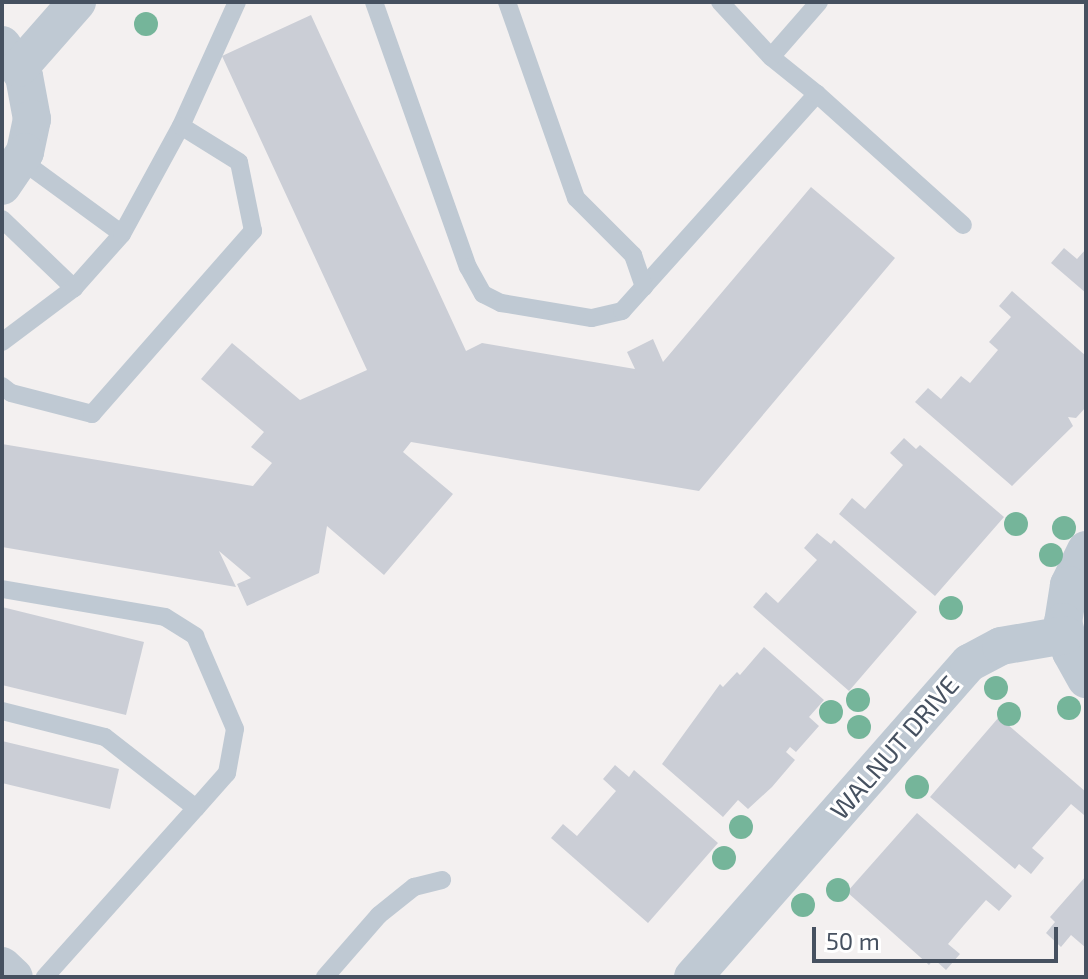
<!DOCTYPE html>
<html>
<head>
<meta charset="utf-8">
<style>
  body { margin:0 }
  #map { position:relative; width:1088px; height:979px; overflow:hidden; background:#f3f0f0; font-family:"Exo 2",sans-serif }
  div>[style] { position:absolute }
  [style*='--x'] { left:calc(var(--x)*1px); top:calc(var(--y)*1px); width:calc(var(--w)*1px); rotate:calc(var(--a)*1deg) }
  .building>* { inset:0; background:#cbced6 }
  .service>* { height:18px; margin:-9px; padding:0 9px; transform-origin:9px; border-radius:9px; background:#bfc9d3 }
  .minor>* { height:38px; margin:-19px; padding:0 19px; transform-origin:19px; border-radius:19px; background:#bfc9d3 }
  .trees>* { width:24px; height:24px; margin:-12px; border-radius:50%; background:#75b59a }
  span { translate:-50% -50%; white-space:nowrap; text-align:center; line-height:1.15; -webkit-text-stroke:6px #fff; paint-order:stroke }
  .street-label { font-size:26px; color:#465160 }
  .frame { position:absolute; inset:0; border:4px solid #465160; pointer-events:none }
  .scale { position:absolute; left:812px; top:927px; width:246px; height:36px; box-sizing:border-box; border:4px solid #465160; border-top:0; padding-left:10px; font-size:24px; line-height:28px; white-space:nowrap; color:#465160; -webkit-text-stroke:6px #fff; paint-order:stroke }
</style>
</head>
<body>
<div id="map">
  <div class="building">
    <div style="clip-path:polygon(311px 15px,466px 351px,482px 343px,635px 369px,627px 352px,653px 339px,663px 362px,811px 187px,895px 258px,699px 491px,411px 442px,403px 452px,453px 494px,384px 575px,327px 526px,319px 573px,247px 606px,237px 584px,251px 578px,219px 551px,236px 587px,2px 547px,2px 444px,253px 486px,272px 463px,251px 447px,264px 432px,201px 379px,232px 343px,300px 400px,367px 370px,222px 56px)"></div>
    <div style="clip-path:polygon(1064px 248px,1077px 259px,1086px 249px,1086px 293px,1051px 263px)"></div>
    <div style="clip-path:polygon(1012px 291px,1086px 356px,1086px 407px,1076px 418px,1068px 417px,1073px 426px,1012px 486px,915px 402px,928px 388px,941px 399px,961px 376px,970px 383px,998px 350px,989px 342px,1011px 317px,999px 306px)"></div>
    <div style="clip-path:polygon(904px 438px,916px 449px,920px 445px,1004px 517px,935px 596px,839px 514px,852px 498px,865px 509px,903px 465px,890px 453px)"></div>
    <div style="clip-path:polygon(817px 533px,831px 544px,834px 540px,917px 612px,849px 691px,753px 607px,766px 592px,778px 603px,817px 560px,804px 548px)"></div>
    <div style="clip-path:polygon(2px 607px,144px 642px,126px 715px,2px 685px)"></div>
    <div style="clip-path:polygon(764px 647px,824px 700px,809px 717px,819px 726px,796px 752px,790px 747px,786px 752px,795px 760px,772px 787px,748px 809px,738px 800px,723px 817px,662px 764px,720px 684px,723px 687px,737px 672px,740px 675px)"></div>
    <div style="clip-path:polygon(999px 717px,1086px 792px,1084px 815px,1071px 804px,1032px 848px,1044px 858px,1031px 874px,1019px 864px,1015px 869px,930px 797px)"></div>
    <div style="clip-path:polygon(2px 741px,119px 769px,110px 809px,2px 783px)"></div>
    <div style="clip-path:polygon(615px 765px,629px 777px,634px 770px,718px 843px,648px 923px,551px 838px,563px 824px,577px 836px,616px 791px,603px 779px)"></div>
    <div style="clip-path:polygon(917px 813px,1012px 896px,999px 911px,986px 900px,964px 925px,948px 944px,960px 954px,946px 970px,934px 959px,929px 965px,847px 892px)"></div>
    <div style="clip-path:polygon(1086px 876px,1086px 948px,1071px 935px,1061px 947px,1046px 933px,1055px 922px,1050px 917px)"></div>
  </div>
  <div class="service">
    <div style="--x:374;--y:2;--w:281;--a:70.5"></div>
    <div style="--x:468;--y:267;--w:31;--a:61"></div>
    <div style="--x:483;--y:294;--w:20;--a:27"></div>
    <div style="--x:501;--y:303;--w:92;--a:9.4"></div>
    <div style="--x:592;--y:318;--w:31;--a:-13"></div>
    <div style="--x:622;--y:311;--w:292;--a:-48.1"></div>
    <div style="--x:817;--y:94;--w:59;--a:-141.2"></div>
    <div style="--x:771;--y:57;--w:75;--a:-132.8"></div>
    <div style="--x:507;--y:2;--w:208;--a:70.6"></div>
    <div style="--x:576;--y:198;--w:81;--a:45"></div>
    <div style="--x:633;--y:255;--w:34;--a:71"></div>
    <div style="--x:771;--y:57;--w:73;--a:-48.9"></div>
    <div style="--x:817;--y:94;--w:196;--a:41.9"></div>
    <div style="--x:21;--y:160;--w:125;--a:36.2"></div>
    <div style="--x:2;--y:219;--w:100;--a:43.8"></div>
    <div style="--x:2;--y:342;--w:90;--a:-36.9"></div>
    <div style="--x:74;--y:288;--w:72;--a:-48.4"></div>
    <div style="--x:122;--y:234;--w:123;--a:-61.4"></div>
    <div style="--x:181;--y:126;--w:136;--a:-65.7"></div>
    <div style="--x:2;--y:386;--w:11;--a:38"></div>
    <div style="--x:11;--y:393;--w:84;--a:14.5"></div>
    <div style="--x:92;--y:414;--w:244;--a:-48.7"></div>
    <div style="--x:253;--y:231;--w:70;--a:-101.5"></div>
    <div style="--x:239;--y:162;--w:68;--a:-148.2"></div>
    <div style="--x:2;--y:589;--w:165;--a:9.7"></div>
    <div style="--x:165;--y:617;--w:36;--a:32"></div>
    <div style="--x:195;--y:636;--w:101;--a:66.7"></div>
    <div style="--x:235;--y:729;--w:45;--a:100.3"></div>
    <div style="--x:227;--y:773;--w:47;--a:131.5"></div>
    <div style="--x:2;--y:711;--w:106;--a:14.2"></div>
    <div style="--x:105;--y:737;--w:115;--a:38"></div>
    <div style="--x:196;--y:808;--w:227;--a:131.8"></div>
    <div style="--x:325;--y:977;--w:82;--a:-48.9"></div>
    <div style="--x:379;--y:915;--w:45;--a:-38.7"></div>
    <div style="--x:414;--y:887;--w:29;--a:-14"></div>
  </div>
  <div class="minor">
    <div style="--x:2;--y:45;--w:38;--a:55"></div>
    <div style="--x:24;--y:76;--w:44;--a:79.5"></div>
    <div style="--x:32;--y:119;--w:34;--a:102"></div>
    <div style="--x:25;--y:152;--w:41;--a:124.1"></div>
    <div style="--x:19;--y:68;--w:88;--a:-48.7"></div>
    <div style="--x:1086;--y:550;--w:39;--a:116"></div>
    <div style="--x:1069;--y:585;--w:37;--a:99"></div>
    <div style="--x:1063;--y:622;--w:31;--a:75"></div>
    <div style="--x:1071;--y:652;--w:31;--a:61"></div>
    <div style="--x:2;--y:966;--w:16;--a:43"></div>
    <div style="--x:693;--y:977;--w:418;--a:-48.7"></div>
    <div style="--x:969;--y:663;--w:36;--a:-28"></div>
    <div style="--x:1001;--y:646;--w:65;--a:-9.8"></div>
  </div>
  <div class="trees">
    <div style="left:146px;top:24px"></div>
    <div style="left:1016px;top:524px"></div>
    <div style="left:1064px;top:528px"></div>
    <div style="left:1051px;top:555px"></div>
    <div style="left:951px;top:608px"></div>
    <div style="left:996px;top:688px"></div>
    <div style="left:858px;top:700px"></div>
    <div style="left:1069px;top:708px"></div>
    <div style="left:831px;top:712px"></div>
    <div style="left:1009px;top:714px"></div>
    <div style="left:859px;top:727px"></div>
    <div style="left:917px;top:787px"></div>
    <div style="left:741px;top:827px"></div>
    <div style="left:724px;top:858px"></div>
    <div style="left:838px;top:890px"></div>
    <div style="left:803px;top:905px"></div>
  </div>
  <div class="street-label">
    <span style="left:894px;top:747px;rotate:-49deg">WALNUT DRIVE</span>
  </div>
  <div class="frame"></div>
  <div class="scale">50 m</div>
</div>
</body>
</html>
